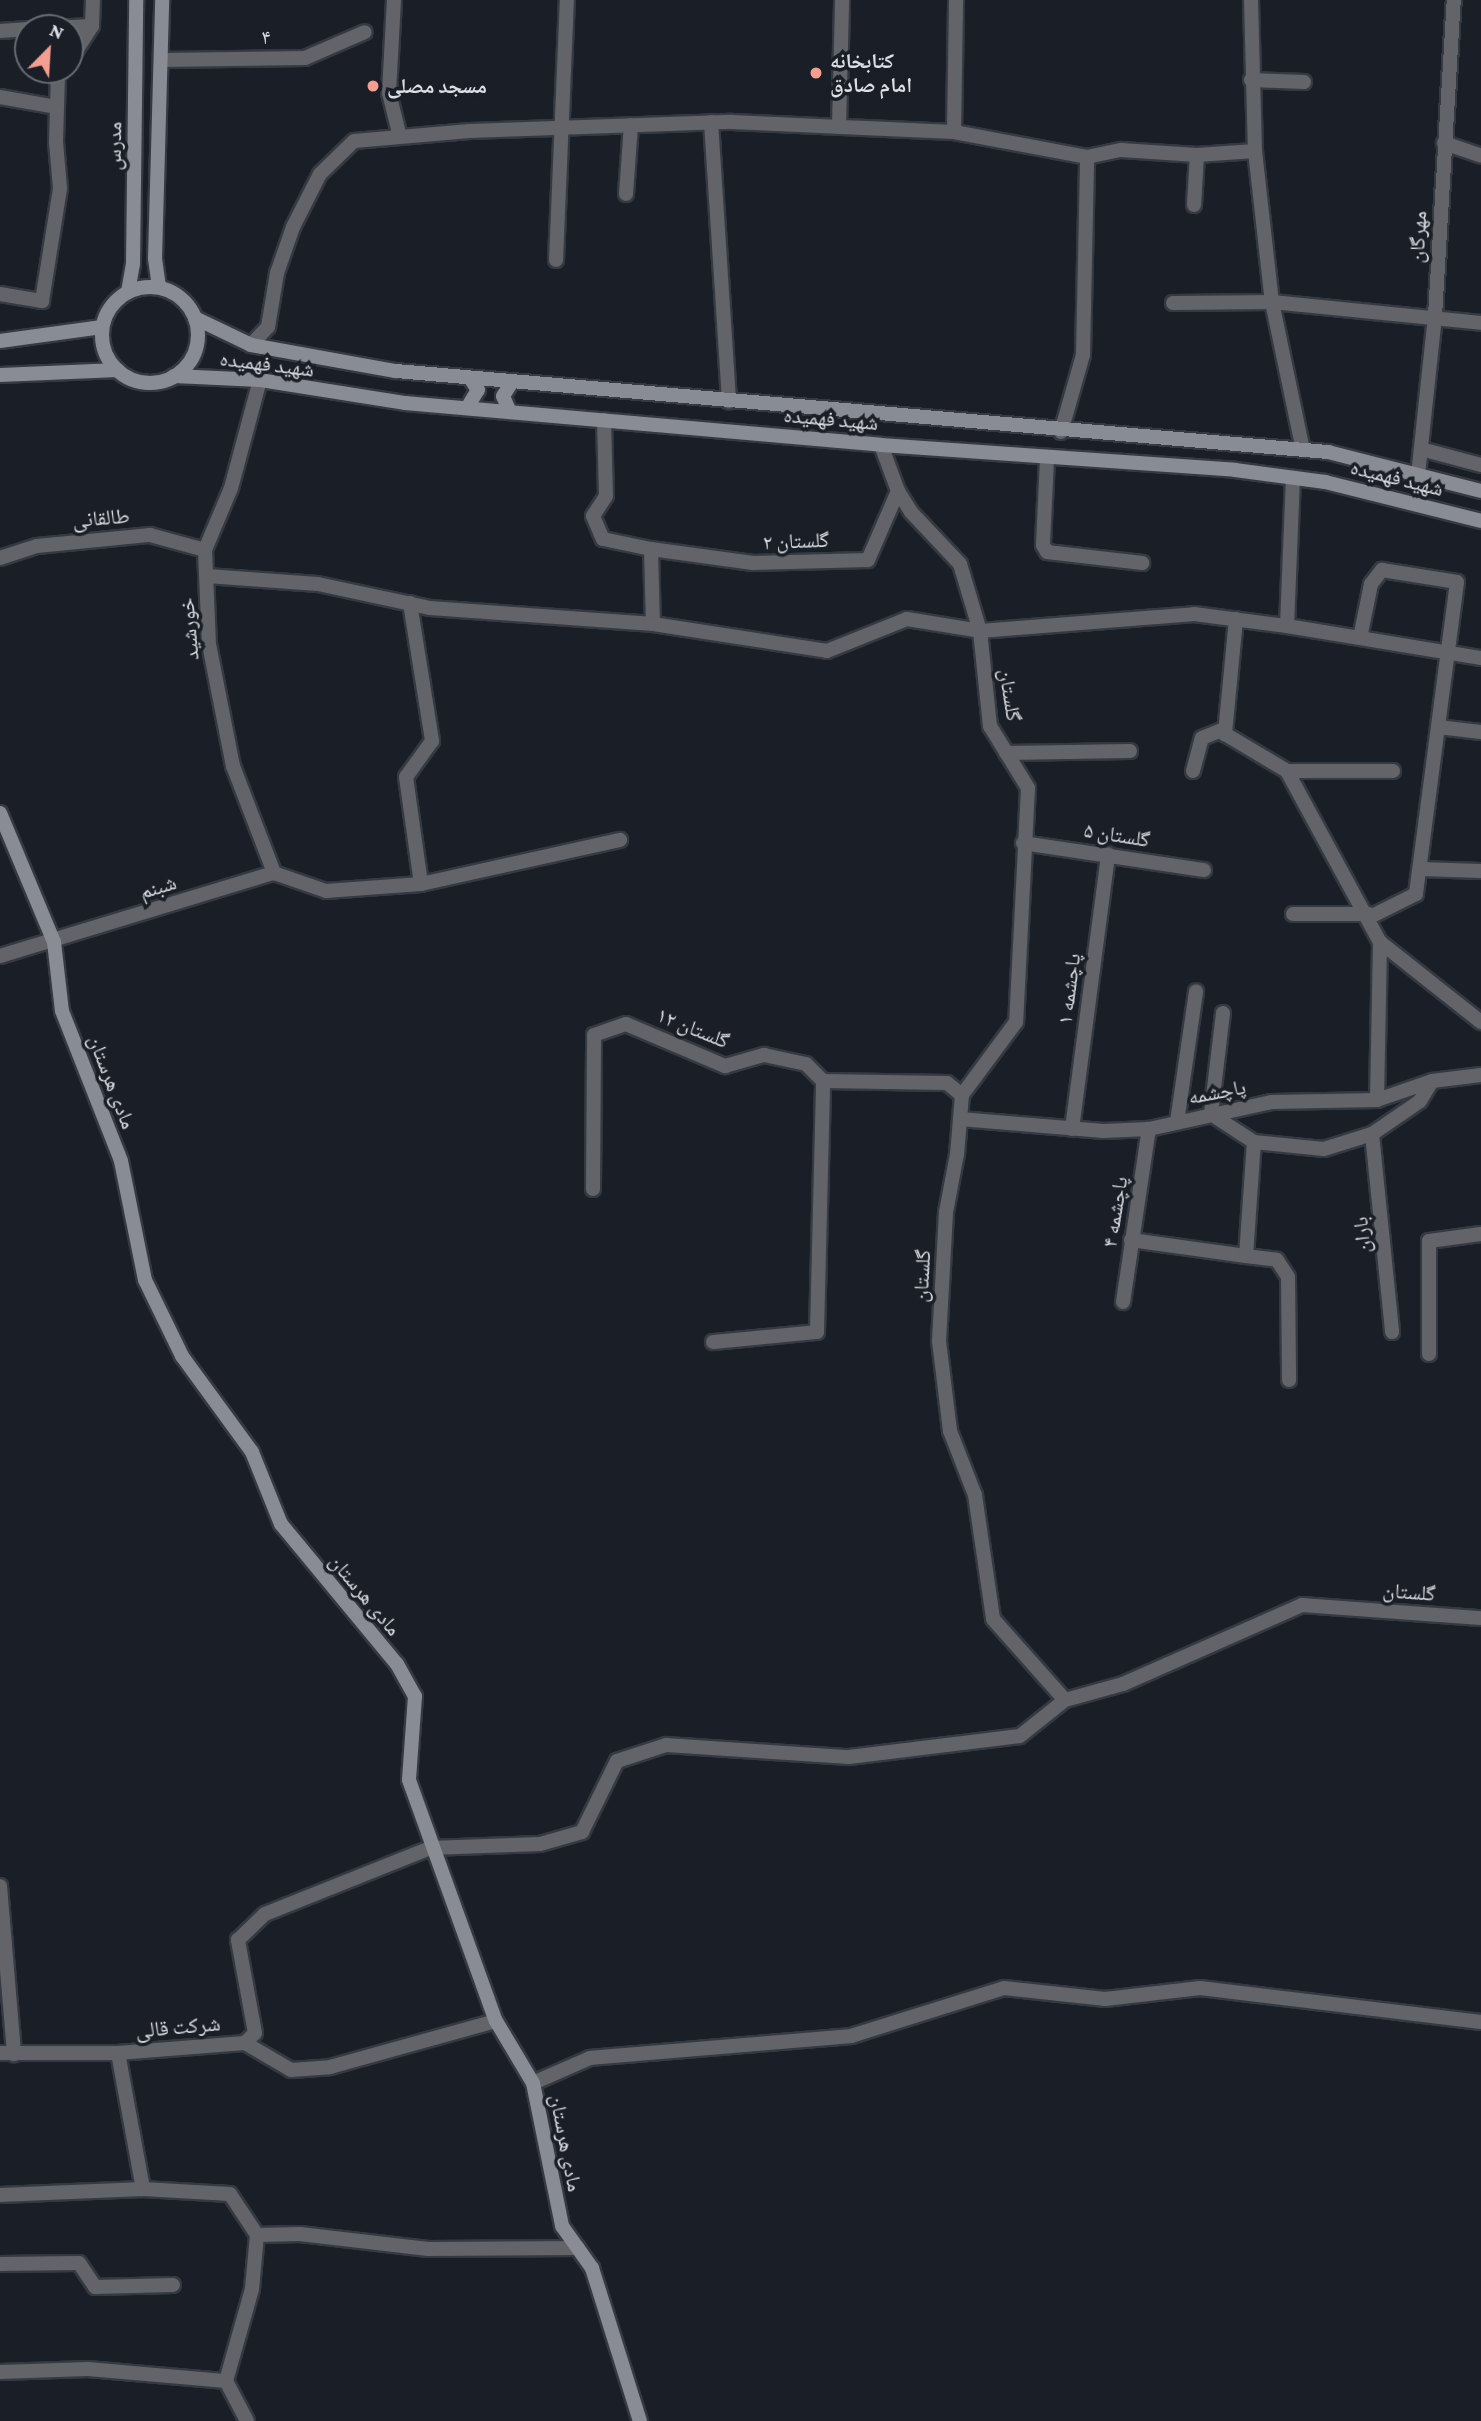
<!DOCTYPE html>
<html>
<head>
<meta charset="utf-8">
<style>
  body { margin:0 }
  #map { position:relative; width:1481px; height:2421px; overflow:hidden; background:#1a1e26; font-family:"Crimson Pro","Noto Naskh Arabic",serif }
  div>[style] { position:absolute }
  [style*='--x'] { left:calc(var(--x)*1px); top:calc(var(--y)*1px); width:calc(var(--w)*1px); rotate:calc(var(--a)*1deg) }
  .roads { filter:drop-shadow(2px 0 #353941) drop-shadow(-2px 0 #353941) drop-shadow(0 2px #353941) drop-shadow(0 -2px #353941) }
  .street>* { height:14px; margin:-7px; padding:0 7px; transform-origin:7px; border-radius:7px; background:#626469 }
  .secondary>* { height:14px; margin:-7px; padding:0 7px; transform-origin:7px; border-radius:7px; background:#898c94 }
  .secondary>.ring { margin:-7px; padding:0; box-sizing:content-box; background:none; border:14px solid #898c94; border-radius:50% }
  .dots>* { width:19px; height:19px; translate:-50% -50%; box-sizing:border-box; border:4px solid #1a1e26; border-radius:50% }
  span { translate:-50% -50%; white-space:nowrap; text-align:center; line-height:1.15; -webkit-text-stroke:7px #1a1e26; paint-order:stroke }
  .street-label { font-size:21px; color:#dbdee4 }
  .poi-label { font-size:21px; color:#dbdee4; font-weight:700 }
  .left { translate:0 -50%; text-align:left }
  .north { position:absolute; left:14px; top:14px; width:70px; height:70px; box-sizing:border-box; background:#1a1e26; border:2px solid #676b72; border-radius:50%; rotate:24deg; font-size:19px; font-weight:700; line-height:28px; text-align:center; color:#dbdee4 }
  .north::after { content:''; display:block; margin:auto; width:24px; height:32px; background:#f59d8f; clip-path:polygon(50% 0,100% 100%,50% 72%,0 100%) }
</style>
</head>
<body>
<div id="map">
  <div class="roads">
    <div class="street">
      <div style="--x:394;--y:0;--w:93;--a:93.1"></div>
      <div style="--x:389;--y:93;--w:45;--a:76"></div>
      <div style="--x:1251;--y:0;--w:151;--a:88.5"></div>
      <div style="--x:1255;--y:151;--w:152;--a:83.6"></div>
      <div style="--x:1272;--y:302;--w:151;--a:78.2"></div>
      <div style="--x:50;--y:28;--w:42;--a:-2.7"></div>
      <div style="--x:0;--y:31;--w:28;--a:-4"></div>
      <div style="--x:70;--y:60;--w:40;--a:-57.1"></div>
      <div style="--x:92;--y:26;--w:26;--a:-88"></div>
      <div style="--x:161;--y:60;--w:144;--a:-0.8"></div>
      <div style="--x:305;--y:58;--w:65;--a:-23.4"></div>
      <div style="--x:1251;--y:80;--w:53;--a:2.2"></div>
      <div style="--x:0;--y:97;--w:58;--a:10"></div>
      <div style="--x:711;--y:122;--w:280;--a:86.3"></div>
      <div style="--x:839;--y:127;--w:127;--a:-88.6"></div>
      <div style="--x:954;--y:132;--w:132;--a:-89.1"></div>
      <div style="--x:1444;--y:143;--w:39;--a:19"></div>
      <div style="--x:626;--y:194;--w:69;--a:-85.9"></div>
      <div style="--x:1194;--y:205;--w:50;--a:-86.6"></div>
      <div style="--x:556;--y:260;--w:260;--a:-87.6"></div>
      <div style="--x:0;--y:294;--w:43;--a:9.5"></div>
      <div style="--x:42;--y:301;--w:114;--a:-80.9"></div>
      <div style="--x:60;--y:188;--w:46;--a:-95"></div>
      <div style="--x:56;--y:142;--w:66;--a:-88.3"></div>
      <div style="--x:58;--y:76;--w:7;--a:-56"></div>
      <div style="--x:1173;--y:303;--w:99;--a:-0.6"></div>
      <div style="--x:1272;--y:302;--w:210;--a:5.7"></div>
      <div style="--x:251;--y:345;--w:25;--a:-47"></div>
      <div style="--x:268;--y:327;--w:55;--a:-80.5"></div>
      <div style="--x:277;--y:273;--w:49;--a:-70.8"></div>
      <div style="--x:293;--y:227;--w:59;--a:-63"></div>
      <div style="--x:320;--y:174;--w:47;--a:-44.1"></div>
      <div style="--x:354;--y:141;--w:116;--a:-4.9"></div>
      <div style="--x:470;--y:131;--w:262;--a:-2"></div>
      <div style="--x:732;--y:122;--w:222;--a:2.6"></div>
      <div style="--x:954;--y:132;--w:135;--a:10.6"></div>
      <div style="--x:1087;--y:157;--w:35;--a:-12"></div>
      <div style="--x:1121;--y:150;--w:76;--a:3.8"></div>
      <div style="--x:1197;--y:155;--w:58;--a:-3.9"></div>
      <div style="--x:260;--y:380;--w:112;--a:105"></div>
      <div style="--x:231;--y:488;--w:67;--a:112.8"></div>
      <div style="--x:205;--y:550;--w:94;--a:87.6"></div>
      <div style="--x:209;--y:644;--w:124;--a:78.9"></div>
      <div style="--x:233;--y:766;--w:115;--a:69"></div>
      <div style="--x:604;--y:420;--w:76;--a:88.5"></div>
      <div style="--x:606;--y:496;--w:24;--a:123"></div>
      <div style="--x:593;--y:516;--w:25;--a:67"></div>
      <div style="--x:603;--y:539;--w:49;--a:11.8"></div>
      <div style="--x:651;--y:549;--w:75;--a:88.5"></div>
      <div style="--x:1061;--y:432;--w:80;--a:-74.1"></div>
      <div style="--x:1083;--y:355;--w:198;--a:-88.8"></div>
      <div style="--x:881;--y:445;--w:49;--a:69.7"></div>
      <div style="--x:898;--y:491;--w:25;--a:58"></div>
      <div style="--x:911;--y:512;--w:71;--a:46.7"></div>
      <div style="--x:960;--y:564;--w:70;--a:73.4"></div>
      <div style="--x:980;--y:631;--w:96;--a:84"></div>
      <div style="--x:990;--y:726;--w:73;--a:58.5"></div>
      <div style="--x:1028;--y:788;--w:234;--a:92.9"></div>
      <div style="--x:1016;--y:1022;--w:91;--a:126.5"></div>
      <div style="--x:962;--y:1095;--w:59;--a:94.8"></div>
      <div style="--x:957;--y:1154;--w:59;--a:100.7"></div>
      <div style="--x:946;--y:1212;--w:129;--a:93.1"></div>
      <div style="--x:939;--y:1341;--w:91;--a:83"></div>
      <div style="--x:950;--y:1431;--w:69;--a:68.7"></div>
      <div style="--x:975;--y:1495;--w:125;--a:81.7"></div>
      <div style="--x:993;--y:1619;--w:108;--a:48.4"></div>
      <div style="--x:1065;--y:1700;--w:60;--a:-15.4"></div>
      <div style="--x:1123;--y:1684;--w:196;--a:-23.8"></div>
      <div style="--x:1302;--y:1605;--w:179;--a:4.2"></div>
      <div style="--x:1421;--y:449;--w:62;--a:14.9"></div>
      <div style="--x:1047;--y:459;--w:86;--a:92.7"></div>
      <div style="--x:1043;--y:545;--w:8;--a:60"></div>
      <div style="--x:1047;--y:552;--w:96;--a:6.6"></div>
      <div style="--x:1418;--y:475;--w:160;--a:-83.9"></div>
      <div style="--x:1435;--y:316;--w:317;--a:-86.6"></div>
      <div style="--x:651;--y:549;--w:103;--a:7.8"></div>
      <div style="--x:753;--y:563;--w:115;--a:-1.5"></div>
      <div style="--x:868;--y:560;--w:75;--a:-66.5"></div>
      <div style="--x:0;--y:558;--w:39;--a:-18"></div>
      <div style="--x:37;--y:546;--w:114;--a:-5.6"></div>
      <div style="--x:150;--y:535;--w:57;--a:15.3"></div>
      <div style="--x:207;--y:576;--w:111;--a:4.1"></div>
      <div style="--x:318;--y:584;--w:115;--a:12.1"></div>
      <div style="--x:430;--y:608;--w:224;--a:4.1"></div>
      <div style="--x:653;--y:624;--w:176;--a:8.8"></div>
      <div style="--x:827;--y:651;--w:86;--a:-21.8"></div>
      <div style="--x:907;--y:619;--w:74;--a:9.3"></div>
      <div style="--x:980;--y:631;--w:215;--a:-4.5"></div>
      <div style="--x:1194;--y:614;--w:94;--a:7.4"></div>
      <div style="--x:1287;--y:626;--w:148;--a:-87.7"></div>
      <div style="--x:410;--y:603;--w:140;--a:80.9"></div>
      <div style="--x:432;--y:741;--w:44;--a:125.8"></div>
      <div style="--x:406;--y:777;--w:108;--a:82"></div>
      <div style="--x:1236;--y:619;--w:116;--a:95.5"></div>
      <div style="--x:1225;--y:734;--w:72;--a:30.8"></div>
      <div style="--x:1287;--y:771;--w:195;--a:61.5"></div>
      <div style="--x:1380;--y:942;--w:129;--a:38.4"></div>
      <div style="--x:1287;--y:626;--w:197;--a:9.4"></div>
      <div style="--x:1360;--y:638;--w:55;--a:-78.5"></div>
      <div style="--x:1371;--y:584;--w:18;--a:-52"></div>
      <div style="--x:1382;--y:570;--w:76;--a:9.1"></div>
      <div style="--x:1457;--y:582;--w:315;--a:97.5"></div>
      <div style="--x:1416;--y:894;--w:51;--a:153.4"></div>
      <div style="--x:1438;--y:727;--w:43;--a:6.6"></div>
      <div style="--x:1006;--y:753;--w:124;--a:-0.9"></div>
      <div style="--x:1193;--y:771;--w:34;--a:-75"></div>
      <div style="--x:1202;--y:738;--w:24;--a:-22"></div>
      <div style="--x:1287;--y:771;--w:106;--a:0"></div>
      <div style="--x:1023;--y:843;--w:183;--a:8.5"></div>
      <div style="--x:1420;--y:869;--w:61;--a:1.9"></div>
      <div style="--x:274;--y:873;--w:55;--a:19.1"></div>
      <div style="--x:326;--y:891;--w:95;--a:-4.2"></div>
      <div style="--x:421;--y:884;--w:204;--a:-12.5"></div>
      <div style="--x:1293;--y:914;--w:76;--a:0"></div>
      <div style="--x:0;--y:956;--w:286;--a:-16.9"></div>
      <div style="--x:1223;--y:1013;--w:102;--a:96.8"></div>
      <div style="--x:1211;--y:1114;--w:51;--a:33.1"></div>
      <div style="--x:1254;--y:1142;--w:70;--a:5.7"></div>
      <div style="--x:1324;--y:1149;--w:50;--a:-17.4"></div>
      <div style="--x:1372;--y:1134;--w:58;--a:-34.5"></div>
      <div style="--x:1420;--y:1101;--w:23;--a:-59"></div>
      <div style="--x:1377;--y:1100;--w:158;--a:-88.9"></div>
      <div style="--x:960;--y:1119;--w:144;--a:4.8"></div>
      <div style="--x:1103;--y:1131;--w:46;--a:-2.5"></div>
      <div style="--x:1149;--y:1129;--w:126;--a:-12.4"></div>
      <div style="--x:1272;--y:1102;--w:105;--a:-1.1"></div>
      <div style="--x:1377;--y:1100;--w:58;--a:-19.1"></div>
      <div style="--x:1432;--y:1081;--w:49;--a:-7"></div>
      <div style="--x:1177;--y:1122;--w:132;--a:-81.7"></div>
      <div style="--x:1072;--y:1129;--w:277;--a:-82.5"></div>
      <div style="--x:1372;--y:1134;--w:199;--a:84.2"></div>
      <div style="--x:593;--y:1189;--w:154;--a:-89.6"></div>
      <div style="--x:594;--y:1035;--w:34;--a:-19"></div>
      <div style="--x:626;--y:1024;--w:108;--a:23"></div>
      <div style="--x:725;--y:1066;--w:41;--a:-15.8"></div>
      <div style="--x:764;--y:1055;--w:43;--a:12.1"></div>
      <div style="--x:806;--y:1064;--w:24;--a:45"></div>
      <div style="--x:823;--y:1081;--w:124;--a:0.9"></div>
      <div style="--x:947;--y:1083;--w:19;--a:39"></div>
      <div style="--x:1131;--y:1240;--w:116;--a:7.9"></div>
      <div style="--x:1246;--y:1256;--w:114;--a:-86"></div>
      <div style="--x:1246;--y:1256;--w:31;--a:7"></div>
      <div style="--x:1277;--y:1260;--w:20;--a:57"></div>
      <div style="--x:1288;--y:1277;--w:103;--a:89.4"></div>
      <div style="--x:1123;--y:1302;--w:175;--a:-81.5"></div>
      <div style="--x:713;--y:1342;--w:104;--a:-5.5"></div>
      <div style="--x:817;--y:1332;--w:251;--a:-88.6"></div>
      <div style="--x:1429;--y:1354;--w:113;--a:-90"></div>
      <div style="--x:1429;--y:1241;--w:52;--a:-7.7"></div>
      <div style="--x:0;--y:1886;--w:169;--a:85.2"></div>
      <div style="--x:245;--y:2043;--w:53;--a:30.4"></div>
      <div style="--x:291;--y:2070;--w:39;--a:-4"></div>
      <div style="--x:330;--y:2067;--w:172;--a:-15.5"></div>
      <div style="--x:0;--y:2053;--w:118;--a:0"></div>
      <div style="--x:118;--y:2053;--w:127;--a:-4.5"></div>
      <div style="--x:245;--y:2043;--w:14;--a:-45"></div>
      <div style="--x:255;--y:2033;--w:95;--a:-100.4"></div>
      <div style="--x:238;--y:1940;--w:37;--a:-44"></div>
      <div style="--x:265;--y:1914;--w:178;--a:-21.8"></div>
      <div style="--x:430;--y:1848;--w:110;--a:-2.1"></div>
      <div style="--x:540;--y:1844;--w:44;--a:-15.9"></div>
      <div style="--x:582;--y:1832;--w:79;--a:-63.8"></div>
      <div style="--x:617;--y:1761;--w:52;--a:-18.1"></div>
      <div style="--x:666;--y:1745;--w:183;--a:3.8"></div>
      <div style="--x:849;--y:1757;--w:172;--a:-7"></div>
      <div style="--x:1020;--y:1736;--w:58;--a:-38.7"></div>
      <div style="--x:533;--y:2083;--w:62;--a:-23.7"></div>
      <div style="--x:590;--y:2058;--w:262;--a:-4.8"></div>
      <div style="--x:851;--y:2036;--w:160;--a:-17.4"></div>
      <div style="--x:1004;--y:1988;--w:102;--a:6.2"></div>
      <div style="--x:1105;--y:1999;--w:96;--a:-6.6"></div>
      <div style="--x:1200;--y:1988;--w:283;--a:6.9"></div>
      <div style="--x:143;--y:2189;--w:87;--a:3.3"></div>
      <div style="--x:230;--y:2194;--w:49;--a:56.6"></div>
      <div style="--x:257;--y:2235;--w:54;--a:95.3"></div>
      <div style="--x:252;--y:2289;--w:96;--a:105.8"></div>
      <div style="--x:226;--y:2381;--w:45;--a:62.3"></div>
      <div style="--x:0;--y:2195;--w:143;--a:-2.4"></div>
      <div style="--x:143;--y:2189;--w:138;--a:-100.4"></div>
      <div style="--x:257;--y:2235;--w:43;--a:-1.3"></div>
      <div style="--x:300;--y:2234;--w:129;--a:6.7"></div>
      <div style="--x:428;--y:2249;--w:150;--a:-0.4"></div>
      <div style="--x:0;--y:2264;--w:79;--a:-0.7"></div>
      <div style="--x:79;--y:2263;--w:29;--a:56"></div>
      <div style="--x:95;--y:2287;--w:78;--a:-1.5"></div>
      <div style="--x:0;--y:2372;--w:88;--a:-2"></div>
      <div style="--x:88;--y:2369;--w:139;--a:5"></div>
    </div>
    <div class="secondary">
      <div style="--x:159;--y:287;--w:29;--a:-98"></div>
      <div style="--x:155;--y:258;--w:258;--a:-88.4"></div>
      <div class="ring" style="left:102px;top:287px;width:82px;height:82px"></div>
      <div style="--x:128;--y:292;--w:28;--a:-80"></div>
      <div style="--x:133;--y:264;--w:264;--a:-89.3"></div>
      <div style="--x:195;--y:318;--w:62;--a:25.7"></div>
      <div style="--x:251;--y:345;--w:147;--a:10.2"></div>
      <div style="--x:396;--y:371;--w:936;--a:4.97"></div>
      <div style="--x:1328;--y:452;--w:158;--a:14.3"></div>
      <div style="--x:0;--y:341;--w:103;--a:-7.8"></div>
      <div style="--x:0;--y:375;--w:118;--a:-2.4"></div>
      <div style="--x:174;--y:376;--w:86;--a:2.7"></div>
      <div style="--x:260;--y:380;--w:147;--a:9"></div>
      <div style="--x:405;--y:403;--w:478;--a:5"></div>
      <div style="--x:881;--y:445;--w:355;--a:4"></div>
      <div style="--x:1235;--y:470;--w:91;--a:7.6"></div>
      <div style="--x:1325;--y:482;--w:161;--a:14"></div>
      <div style="--x:467;--y:408;--w:21;--a:-59"></div>
      <div style="--x:478;--y:390;--w:14;--a:-124"></div>
      <div style="--x:510;--y:412;--w:17;--a:-114"></div>
      <div style="--x:503;--y:396;--w:17;--a:-57"></div>
      <div style="--x:0;--y:813;--w:140;--a:67.3"></div>
      <div style="--x:54;--y:942;--w:69;--a:83.4"></div>
      <div style="--x:62;--y:1011;--w:161;--a:68.5"></div>
      <div style="--x:121;--y:1161;--w:121;--a:78.6"></div>
      <div style="--x:145;--y:1280;--w:85;--a:64"></div>
      <div style="--x:182;--y:1356;--w:119;--a:53.9"></div>
      <div style="--x:252;--y:1452;--w:78;--a:68.1"></div>
      <div style="--x:281;--y:1524;--w:182;--a:50.4"></div>
      <div style="--x:397;--y:1664;--w:37;--a:61"></div>
      <div style="--x:415;--y:1696;--w:84;--a:94.1"></div>
      <div style="--x:409;--y:1780;--w:256;--a:70.2"></div>
      <div style="--x:496;--y:2021;--w:72;--a:59.2"></div>
      <div style="--x:533;--y:2083;--w:146;--a:78.5"></div>
      <div style="--x:562;--y:2226;--w:52;--a:54.5"></div>
      <div style="--x:592;--y:2268;--w:160;--a:72.6"></div>
    </div>
  </div>
  <div class="dots">
    <div style="left:816px;top:73px;background:#f59d8f"></div>
    <div style="left:373px;top:86px;background:#f59d8f"></div>
  </div>
  <div class="street-label">
    <span style="left:266px;top:37px;rotate:-1deg">۴</span>
    <span style="left:114px;top:146px;rotate:-89deg">مدرس</span>
    <span style="left:1418px;top:237px;rotate:-87deg">مهرگان</span>
    <span style="left:267px;top:364px;rotate:7deg">شهید فهمیده</span>
    <span style="left:831px;top:419px;rotate:5deg">شهید فهمیده</span>
    <span style="left:1397px;top:478px;rotate:14deg">شهید فهمیده</span>
    <span style="left:101px;top:518px;rotate:-5deg">طالقانی</span>
    <span style="left:796px;top:541px;rotate:-2deg">گلستان ۲</span>
    <span style="left:189px;top:629px;rotate:-95deg">خورشید</span>
    <span style="left:1010px;top:695px;rotate:81deg">گلستان</span>
    <span style="left:1117px;top:835px;rotate:9deg">گلستان ۵</span>
    <span style="left:158px;top:887px;rotate:-17deg">شبنم</span>
    <span style="left:1069px;top:989px;rotate:-83deg">پاچشمه ۱</span>
    <span style="left:693px;top:1028px;rotate:22deg">گلستان ۱۲</span>
    <span style="left:112px;top:1082px;rotate:69deg">مادی هرستان</span>
    <span style="left:1217px;top:1092px;rotate:-11deg">پاچشمه</span>
    <span style="left:1115px;top:1212px;rotate:-81deg">پاچشمه ۴</span>
    <span style="left:1362px;top:1235px;rotate:-96deg">باران</span>
    <span style="left:922px;top:1276px;rotate:-87deg">گلستان</span>
    <span style="left:1409px;top:1592px;rotate:4deg">گلستان</span>
    <span style="left:365px;top:1595px;rotate:50deg">مادی هرستان</span>
    <span style="left:178px;top:2027px;rotate:-5deg">شرکت قالی</span>
    <span style="left:566px;top:2143px;rotate:79deg">مادی هرستان</span>
  </div>
  <div class="poi-label">
    <span class="left" style="left:830px;top:73px">کتابخانه<br>امام صادق</span>
    <span class="left" style="left:387px;top:86px">مسجد مصلی</span>
  </div>
  <div class="north">N</div>
</div>
</body>
</html>
